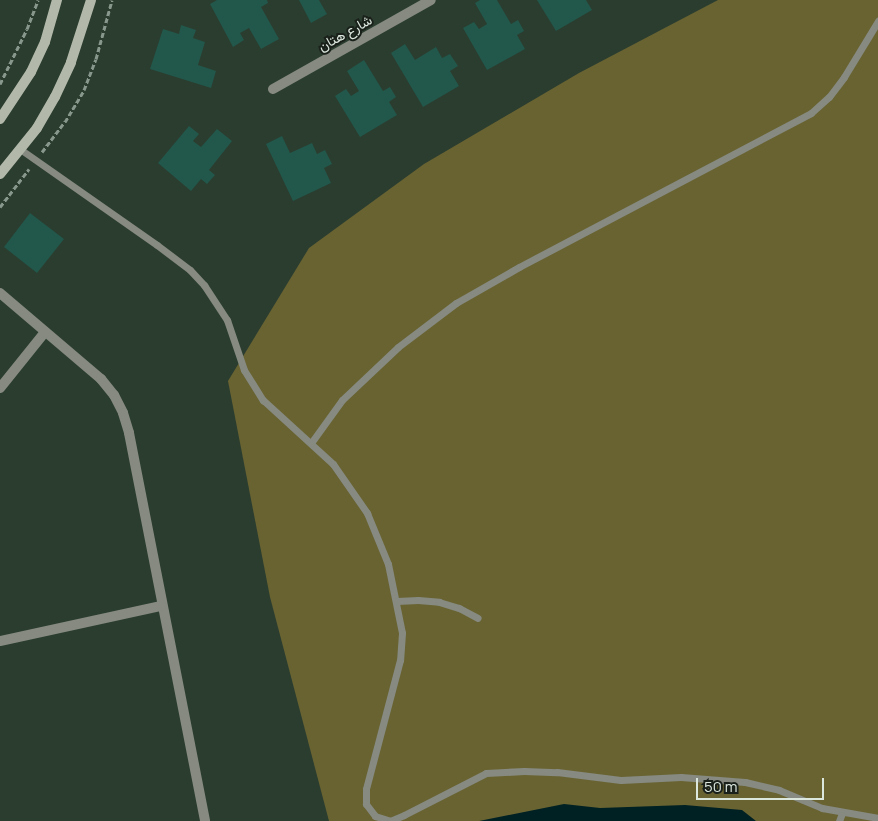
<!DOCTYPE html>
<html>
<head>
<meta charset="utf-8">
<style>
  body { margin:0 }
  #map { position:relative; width:878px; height:821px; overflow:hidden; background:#2b3d2f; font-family:Manrope,Vazirmatn,sans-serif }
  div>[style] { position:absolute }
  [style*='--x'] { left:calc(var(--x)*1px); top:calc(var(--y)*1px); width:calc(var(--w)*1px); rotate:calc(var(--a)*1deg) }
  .green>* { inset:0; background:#696332 }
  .water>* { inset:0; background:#002123 }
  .building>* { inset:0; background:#22574b }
  .path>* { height:3px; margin-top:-1.5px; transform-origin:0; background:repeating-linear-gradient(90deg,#89988c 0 5px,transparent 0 7.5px) }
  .lane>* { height:7px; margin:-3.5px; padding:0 3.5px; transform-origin:3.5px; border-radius:3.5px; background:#868a81 }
  .street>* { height:10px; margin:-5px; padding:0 5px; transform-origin:5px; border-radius:5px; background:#868a81 }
  .secondary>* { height:10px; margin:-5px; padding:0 5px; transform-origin:5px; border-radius:5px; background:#b2b9aa }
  span { translate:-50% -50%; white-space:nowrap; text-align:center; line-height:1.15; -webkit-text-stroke:4px #1a211b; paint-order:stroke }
  .street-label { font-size:14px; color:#dbe6dd }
  .scale { position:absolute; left:696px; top:778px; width:128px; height:22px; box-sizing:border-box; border:2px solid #dbe6dd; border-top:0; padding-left:6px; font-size:15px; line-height:18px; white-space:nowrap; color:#dbe6dd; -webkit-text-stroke:4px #1a211b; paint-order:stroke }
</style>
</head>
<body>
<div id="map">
  <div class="green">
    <div style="clip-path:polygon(718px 0,878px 0,878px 821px,329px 821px,270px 597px,228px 381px,309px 248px,424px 164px,579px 73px)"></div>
  </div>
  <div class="water">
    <div style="clip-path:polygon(564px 804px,600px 808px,685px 805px,742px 810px,756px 821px,479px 821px)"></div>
  </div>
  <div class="building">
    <div style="clip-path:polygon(217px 0,267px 0,268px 3px,261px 7px,279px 39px,261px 49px,249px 28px,240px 33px,244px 40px,233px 47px,210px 4px)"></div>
    <div style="clip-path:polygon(299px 0,319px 0,327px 14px,311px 23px)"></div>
    <div style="clip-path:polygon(480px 0,497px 0,511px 24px,518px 20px,524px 31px,517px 35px,525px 49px,487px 70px,463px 28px,474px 22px,479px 29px,487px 24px,475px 3px)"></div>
    <div style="clip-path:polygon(537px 0,586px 0,592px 10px,556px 31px)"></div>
    <div style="clip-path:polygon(181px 25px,196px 30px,193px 38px,205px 42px,198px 65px,216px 71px,211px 88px,150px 69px,163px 29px,179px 34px)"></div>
    <div style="clip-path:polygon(405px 44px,415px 60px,436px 47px,442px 58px,450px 54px,458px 66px,450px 71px,459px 86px,423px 107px,391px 53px)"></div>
    <div style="clip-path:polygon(364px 60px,383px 91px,390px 87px,396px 97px,389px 102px,397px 115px,360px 137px,335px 96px,346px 89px,351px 96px,359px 91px,347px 71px)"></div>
    <div style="clip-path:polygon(189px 126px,199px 134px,193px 141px,201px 147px,217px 129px,232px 141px,209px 170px,215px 175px,207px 184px,201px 179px,191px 191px,158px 163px)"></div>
    <div style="clip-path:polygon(282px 136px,290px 153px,312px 143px,317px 154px,325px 150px,332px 164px,324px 168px,331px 183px,293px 201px,266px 144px)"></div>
    <div style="clip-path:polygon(30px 213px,64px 239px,37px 273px,4px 247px)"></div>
  </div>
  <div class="path">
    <div style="--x:0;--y:84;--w:61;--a:-63.9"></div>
    <div style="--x:27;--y:29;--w:31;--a:-69"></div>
    <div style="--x:42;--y:152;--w:38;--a:-53"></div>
    <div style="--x:65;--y:122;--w:37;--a:-59"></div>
    <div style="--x:84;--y:90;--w:33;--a:-69"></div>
    <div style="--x:96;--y:59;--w:61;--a:-74.8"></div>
    <div style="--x:0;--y:207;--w:48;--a:-52.7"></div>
  </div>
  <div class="lane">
    <div style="--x:20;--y:149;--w:167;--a:35"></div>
    <div style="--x:157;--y:245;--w:41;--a:37.1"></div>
    <div style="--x:190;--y:270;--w:21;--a:47"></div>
    <div style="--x:204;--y:285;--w:42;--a:56.7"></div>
    <div style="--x:227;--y:320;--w:53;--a:71.2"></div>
    <div style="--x:244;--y:370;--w:36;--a:58"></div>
    <div style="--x:263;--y:400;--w:95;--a:42.4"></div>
    <div style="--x:333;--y:464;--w:60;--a:55.2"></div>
    <div style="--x:367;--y:513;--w:55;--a:67.6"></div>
    <div style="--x:388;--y:564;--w:70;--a:78.5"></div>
    <div style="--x:402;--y:633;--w:27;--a:94"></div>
    <div style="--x:400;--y:660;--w:133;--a:104.8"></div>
    <div style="--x:366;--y:789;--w:15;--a:90"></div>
    <div style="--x:366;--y:804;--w:15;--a:53"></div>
    <div style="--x:375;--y:816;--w:16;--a:18"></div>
    <div style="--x:390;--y:821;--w:15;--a:-23"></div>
    <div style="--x:404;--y:815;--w:92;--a:-27.1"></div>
    <div style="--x:486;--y:773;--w:38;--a:-3"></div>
    <div style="--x:524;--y:771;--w:33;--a:2"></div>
    <div style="--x:557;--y:772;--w:64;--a:7.1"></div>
    <div style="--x:621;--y:780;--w:60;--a:-2.9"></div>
    <div style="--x:681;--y:777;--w:64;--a:4.5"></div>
    <div style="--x:745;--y:782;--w:35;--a:13"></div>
    <div style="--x:779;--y:790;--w:47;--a:22.7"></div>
    <div style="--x:822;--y:808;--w:57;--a:10.1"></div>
    <div style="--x:311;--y:443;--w:53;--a:-54.2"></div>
    <div style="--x:342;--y:400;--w:77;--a:-43.4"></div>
    <div style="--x:398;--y:347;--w:73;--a:-37.2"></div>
    <div style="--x:456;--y:303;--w:73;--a:-29.7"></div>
    <div style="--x:519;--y:267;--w:330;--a:-27.8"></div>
    <div style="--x:811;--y:113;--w:24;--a:-42"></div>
    <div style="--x:829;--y:97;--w:25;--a:-53"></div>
    <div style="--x:844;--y:77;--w:66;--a:-58.7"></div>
    <div style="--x:397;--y:601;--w:21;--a:-3"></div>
    <div style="--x:418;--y:600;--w:21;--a:5"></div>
    <div style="--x:439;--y:602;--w:21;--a:17"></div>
    <div style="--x:459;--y:608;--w:21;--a:28"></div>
    <div style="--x:839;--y:821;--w:9;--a:-69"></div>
  </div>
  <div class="street">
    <div style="--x:273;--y:89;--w:181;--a:-29.4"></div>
    <div style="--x:0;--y:293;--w:133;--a:40.4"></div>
    <div style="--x:101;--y:379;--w:21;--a:51"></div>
    <div style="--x:114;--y:395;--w:20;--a:63"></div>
    <div style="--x:123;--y:413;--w:21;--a:73"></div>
    <div style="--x:129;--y:433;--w:395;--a:78.9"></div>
    <div style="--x:0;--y:388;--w:72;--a:-51.2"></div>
    <div style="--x:0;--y:641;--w:165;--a:-12.3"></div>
  </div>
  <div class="secondary">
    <div style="--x:0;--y:119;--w:56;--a:-56.6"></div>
    <div style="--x:31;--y:72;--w:33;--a:-65"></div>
    <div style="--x:45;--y:42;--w:44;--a:-74.1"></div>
    <div style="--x:0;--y:174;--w:59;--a:-51.2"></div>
    <div style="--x:37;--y:128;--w:36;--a:-60"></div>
    <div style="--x:55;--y:97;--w:38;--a:-65"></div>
    <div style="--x:71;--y:62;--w:65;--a:-72.1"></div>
  </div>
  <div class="street-label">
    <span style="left:345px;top:33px;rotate:-29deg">شارع هتان</span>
  </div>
  <div class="scale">50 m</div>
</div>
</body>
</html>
